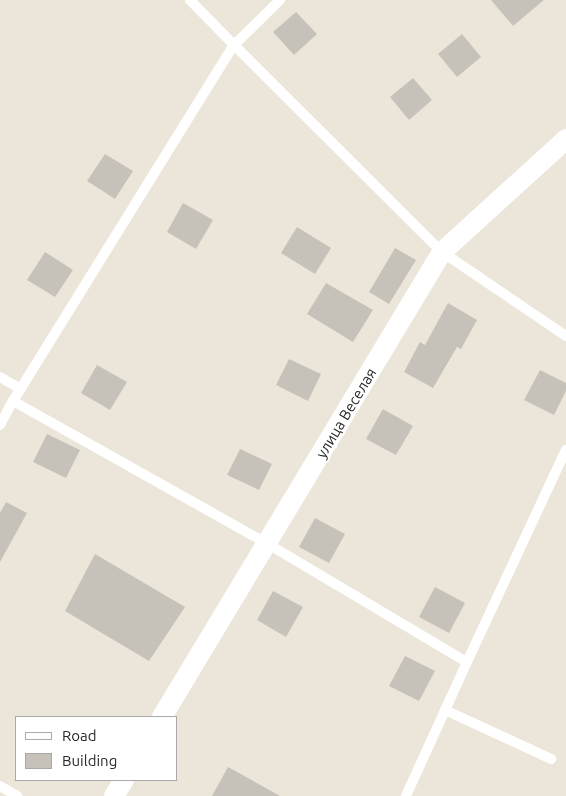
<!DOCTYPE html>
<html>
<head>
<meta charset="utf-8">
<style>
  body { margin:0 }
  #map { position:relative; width:566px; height:796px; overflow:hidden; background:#ece5d9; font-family:Ubuntu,sans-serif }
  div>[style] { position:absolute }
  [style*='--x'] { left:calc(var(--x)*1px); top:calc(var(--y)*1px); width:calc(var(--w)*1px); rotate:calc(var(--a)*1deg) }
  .building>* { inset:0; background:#c7c2b9 }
  .service>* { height:10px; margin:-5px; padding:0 5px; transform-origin:5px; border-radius:5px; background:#fff }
  .minor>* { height:20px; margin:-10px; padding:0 10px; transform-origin:10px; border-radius:10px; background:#fff }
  span { translate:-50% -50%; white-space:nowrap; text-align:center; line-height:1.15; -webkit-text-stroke:4px #fff; paint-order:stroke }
  .street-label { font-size:15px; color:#282828 }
  .legend { position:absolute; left:15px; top:716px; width:162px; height:65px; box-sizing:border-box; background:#fff; border:1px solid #a9a9a9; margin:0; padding:6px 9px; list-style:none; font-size:15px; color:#282828 }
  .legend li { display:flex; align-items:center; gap:10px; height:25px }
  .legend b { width:25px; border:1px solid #a9a9a9 }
</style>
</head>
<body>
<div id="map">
  <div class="building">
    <div style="clip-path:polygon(491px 0,544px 0,513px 26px)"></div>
    <div style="clip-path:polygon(296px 12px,317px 34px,294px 55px,273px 32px)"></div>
    <div style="clip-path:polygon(462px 34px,481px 57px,457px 77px,438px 54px)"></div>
    <div style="clip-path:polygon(413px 78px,432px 100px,409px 120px,390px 97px)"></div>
    <div style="clip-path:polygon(105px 154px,133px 171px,115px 199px,87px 181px)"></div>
    <div style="clip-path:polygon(183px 203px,213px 220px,196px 249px,167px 232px)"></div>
    <div style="clip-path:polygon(297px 227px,331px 248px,315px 274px,281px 253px)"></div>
    <div style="clip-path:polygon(395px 248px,416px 260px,389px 304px,369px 292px)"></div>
    <div style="clip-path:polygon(45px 252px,73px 270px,55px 297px,27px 280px)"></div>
    <div style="clip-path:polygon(326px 283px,373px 310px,353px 342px,307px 314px)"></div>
    <div style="clip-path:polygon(448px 303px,477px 320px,461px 349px,457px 347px,433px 388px,404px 372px,420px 342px,425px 345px)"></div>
    <div style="clip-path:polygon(289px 359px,321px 374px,308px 401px,276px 385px)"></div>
    <div style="clip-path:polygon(97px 365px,127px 382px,110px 410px,81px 393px)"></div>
    <div style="clip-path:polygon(540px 370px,566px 383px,566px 391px,554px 415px,524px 400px)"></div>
    <div style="clip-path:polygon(383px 409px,413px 426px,396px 455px,366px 439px)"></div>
    <div style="clip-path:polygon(47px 434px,80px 450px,66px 478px,33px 462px)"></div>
    <div style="clip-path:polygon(240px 449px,272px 464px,259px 490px,227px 475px)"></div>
    <div style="clip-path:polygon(6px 502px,27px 513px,0 562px,0 513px)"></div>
    <div style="clip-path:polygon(315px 518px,345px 534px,329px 563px,299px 547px)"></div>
    <div style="clip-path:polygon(95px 554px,185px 607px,149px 661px,65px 611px)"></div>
    <div style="clip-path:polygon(435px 587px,465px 603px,449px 633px,419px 617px)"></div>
    <div style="clip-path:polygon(273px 591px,303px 607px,286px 637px,257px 620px)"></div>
    <div style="clip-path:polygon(405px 656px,435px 671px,419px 701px,389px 686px)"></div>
    <div style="clip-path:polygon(228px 767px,280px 796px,212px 796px)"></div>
  </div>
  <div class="service">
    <div style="--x:280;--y:0;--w:64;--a:135.6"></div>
    <div style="--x:234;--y:45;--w:293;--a:44.9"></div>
    <div style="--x:442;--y:252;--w:150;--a:34.1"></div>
    <div style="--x:0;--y:377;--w:24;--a:30"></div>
    <div style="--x:13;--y:401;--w:419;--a:-58.2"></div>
    <div style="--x:234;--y:45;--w:63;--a:-134.4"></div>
    <div style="--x:0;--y:425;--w:27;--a:-62"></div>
    <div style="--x:13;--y:401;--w:292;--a:29.3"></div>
    <div style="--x:268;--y:544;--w:231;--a:30.7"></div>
    <div style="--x:467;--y:662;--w:147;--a:114.5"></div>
    <div style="--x:467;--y:662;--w:234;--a:-65"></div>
    <div style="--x:445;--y:710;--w:117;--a:24.8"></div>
    <div style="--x:0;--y:786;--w:20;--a:30"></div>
  </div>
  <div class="minor">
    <div style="--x:162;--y:717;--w:543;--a:-58.95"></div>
    <div style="--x:442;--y:252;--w:168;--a:-42.3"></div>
    <div style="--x:114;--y:796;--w:19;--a:-58"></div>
  </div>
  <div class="street-label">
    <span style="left:346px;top:413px;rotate:-59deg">улица Веселая</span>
  </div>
  <ul class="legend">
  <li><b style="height:6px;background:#fff"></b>Road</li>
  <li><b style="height:14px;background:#c7c2b9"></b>Building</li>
  </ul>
</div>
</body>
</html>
